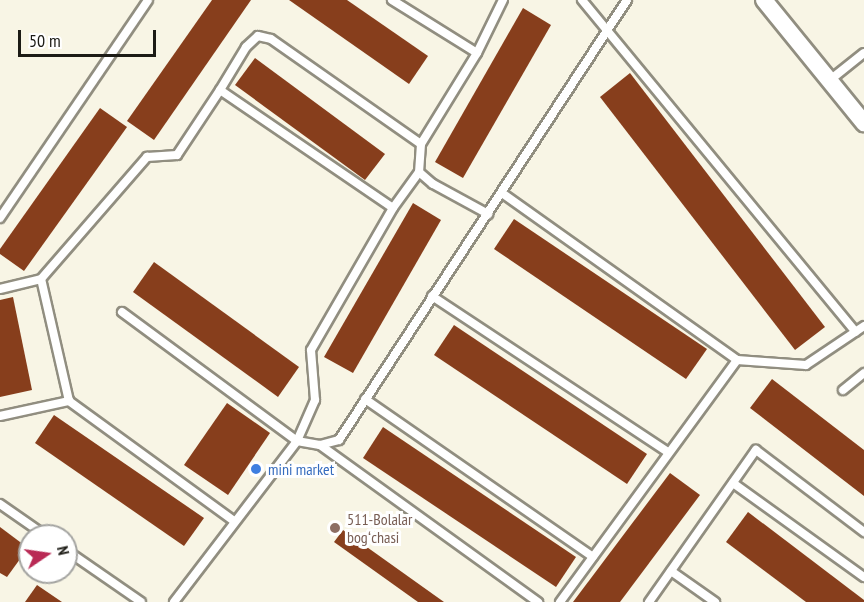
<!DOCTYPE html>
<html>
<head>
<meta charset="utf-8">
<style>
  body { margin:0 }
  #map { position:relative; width:864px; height:602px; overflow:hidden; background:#f8f5e5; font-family:"PT Sans Narrow",sans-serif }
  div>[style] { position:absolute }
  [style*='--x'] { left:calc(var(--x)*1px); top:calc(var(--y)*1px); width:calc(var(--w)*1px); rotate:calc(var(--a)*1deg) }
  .building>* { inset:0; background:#873e1c }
  .roads { filter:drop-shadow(2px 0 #918e80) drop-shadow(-2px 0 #918e80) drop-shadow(0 2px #918e80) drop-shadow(0 -2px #918e80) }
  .lane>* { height:8px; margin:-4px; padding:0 4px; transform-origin:4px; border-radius:4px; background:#fff }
  .street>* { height:16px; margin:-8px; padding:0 8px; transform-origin:8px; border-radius:8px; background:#fff }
  .dots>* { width:16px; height:16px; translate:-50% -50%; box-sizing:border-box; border:3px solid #fff; border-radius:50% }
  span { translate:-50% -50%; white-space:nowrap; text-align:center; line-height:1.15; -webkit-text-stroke:6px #fff; paint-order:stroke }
  .shop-label { font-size:16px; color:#366cbe }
  .left { translate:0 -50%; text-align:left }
  .education-label { font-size:16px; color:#785e54 }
  .north { position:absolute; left:18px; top:524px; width:60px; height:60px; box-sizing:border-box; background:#fff; border:2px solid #a4a4a1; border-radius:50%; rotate:77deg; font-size:16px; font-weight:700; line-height:24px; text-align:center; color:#1c1b15 }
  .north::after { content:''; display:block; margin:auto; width:21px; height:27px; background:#b92a55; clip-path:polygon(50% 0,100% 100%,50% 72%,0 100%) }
  .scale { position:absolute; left:18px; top:30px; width:138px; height:27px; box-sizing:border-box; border:3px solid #1c1b15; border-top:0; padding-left:8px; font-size:18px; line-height:21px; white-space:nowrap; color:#1c1b15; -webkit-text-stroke:4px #fff; paint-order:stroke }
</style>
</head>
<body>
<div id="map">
  <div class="building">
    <div style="clip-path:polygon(212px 0,251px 0,154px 140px,127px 121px)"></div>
    <div style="clip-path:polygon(289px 0,347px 0,428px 56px,409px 84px)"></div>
    <div style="clip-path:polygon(523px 8px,551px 25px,463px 178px,435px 162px)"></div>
    <div style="clip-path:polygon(255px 58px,385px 154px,365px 180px,235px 85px)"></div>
    <div style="clip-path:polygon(630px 73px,825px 327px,795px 350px,600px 97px)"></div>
    <div style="clip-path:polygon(100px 108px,127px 127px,24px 271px,0 254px,0 249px)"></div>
    <div style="clip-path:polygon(413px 203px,441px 220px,353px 373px,324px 357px)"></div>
    <div style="clip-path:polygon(514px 219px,707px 349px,686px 379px,494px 249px)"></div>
    <div style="clip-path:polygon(154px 262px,299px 367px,278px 397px,133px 292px)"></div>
    <div style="clip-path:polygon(13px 297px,32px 390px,0 397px,0 300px)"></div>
    <div style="clip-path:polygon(454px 325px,647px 454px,627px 484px,434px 355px)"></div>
    <div style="clip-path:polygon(772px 379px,864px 450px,864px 496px,750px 408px)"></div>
    <div style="clip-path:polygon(227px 403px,270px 433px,228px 495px,184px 465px)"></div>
    <div style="clip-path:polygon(54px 415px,204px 518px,184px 546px,35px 443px)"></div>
    <div style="clip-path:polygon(383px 427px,576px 557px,556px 587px,363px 458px)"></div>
    <div style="clip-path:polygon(670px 473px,700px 495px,620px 602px,573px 602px)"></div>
    <div style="clip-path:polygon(748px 512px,864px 600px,864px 602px,806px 602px,726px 542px)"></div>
    <div style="clip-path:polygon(0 527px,28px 548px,7px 577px,0 573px)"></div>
    <div style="clip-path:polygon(343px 530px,444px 602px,418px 602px,334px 542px)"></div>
    <div style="clip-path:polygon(37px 585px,62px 602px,25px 602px)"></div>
  </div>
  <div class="roads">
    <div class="lane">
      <div style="--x:392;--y:0;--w:100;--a:31.9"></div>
      <div style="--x:477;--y:53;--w:107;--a:121.6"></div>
      <div style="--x:582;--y:0;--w:430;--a:50.5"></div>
      <div style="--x:477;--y:53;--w:59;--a:-63.9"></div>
      <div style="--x:830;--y:80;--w:43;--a:-38.5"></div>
      <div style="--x:220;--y:90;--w:50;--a:-58.8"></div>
      <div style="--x:246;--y:47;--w:16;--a:-43"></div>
      <div style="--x:258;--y:36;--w:13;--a:13"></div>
      <div style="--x:271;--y:39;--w:183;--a:35"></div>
      <div style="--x:421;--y:144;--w:28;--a:94"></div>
      <div style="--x:419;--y:172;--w:18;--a:41"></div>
      <div style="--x:433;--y:184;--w:63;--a:28.6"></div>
      <div style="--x:502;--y:193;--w:288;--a:35.4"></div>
      <div style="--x:0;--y:218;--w:263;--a:-55.8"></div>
      <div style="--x:0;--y:289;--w:42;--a:-13.7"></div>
      <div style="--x:432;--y:296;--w:283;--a:33.5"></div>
      <div style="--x:122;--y:312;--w:217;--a:36.4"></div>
      <div style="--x:297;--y:441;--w:45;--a:-66.3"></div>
      <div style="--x:315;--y:400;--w:50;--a:-94.6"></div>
      <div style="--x:311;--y:350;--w:164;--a:-60"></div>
      <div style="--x:393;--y:208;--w:44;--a:-54.2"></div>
      <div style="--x:843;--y:390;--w:27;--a:-39"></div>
      <div style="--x:365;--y:399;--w:277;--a:34.7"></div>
      <div style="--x:0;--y:416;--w:71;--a:-12.3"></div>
      <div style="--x:320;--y:445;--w:269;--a:35.8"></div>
      <div style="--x:733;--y:483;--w:161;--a:35.7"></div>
      <div style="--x:0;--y:504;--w:56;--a:34.8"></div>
      <div style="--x:234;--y:521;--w:204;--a:-144"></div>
      <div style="--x:69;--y:401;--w:125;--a:-102.9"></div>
      <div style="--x:41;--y:279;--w:162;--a:-49"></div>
      <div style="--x:147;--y:157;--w:30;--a:-4"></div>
      <div style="--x:177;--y:155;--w:78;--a:-56.5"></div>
      <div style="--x:220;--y:90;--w:209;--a:34.3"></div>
      <div style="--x:66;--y:550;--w:91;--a:34.7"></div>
      <div style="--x:671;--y:571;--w:54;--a:35.2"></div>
      <div style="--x:174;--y:602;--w:203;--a:-52.6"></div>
      <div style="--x:297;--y:441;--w:23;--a:10"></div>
      <div style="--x:320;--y:445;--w:20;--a:-15"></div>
      <div style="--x:339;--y:440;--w:526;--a:-56.79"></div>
      <div style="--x:560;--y:602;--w:300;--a:-53.8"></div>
      <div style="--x:737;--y:360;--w:69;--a:4.1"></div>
      <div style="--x:806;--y:365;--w:70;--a:-33.9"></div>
      <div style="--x:649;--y:602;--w:186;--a:-54.9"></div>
      <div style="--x:756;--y:450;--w:136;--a:37.2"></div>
    </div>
    <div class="street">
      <div style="--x:764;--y:0;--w:159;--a:50.9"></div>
    </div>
  </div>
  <div class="dots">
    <div style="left:256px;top:469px;background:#3f7fe0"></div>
    <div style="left:335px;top:528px;background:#8d6e63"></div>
  </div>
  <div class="shop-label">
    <span class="left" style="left:268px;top:469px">mini market</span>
  </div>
  <div class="education-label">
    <span class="left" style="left:347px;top:528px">511-Bolalar<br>bogʻchasi</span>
  </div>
  <div class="north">N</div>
  <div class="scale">50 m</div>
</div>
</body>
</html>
